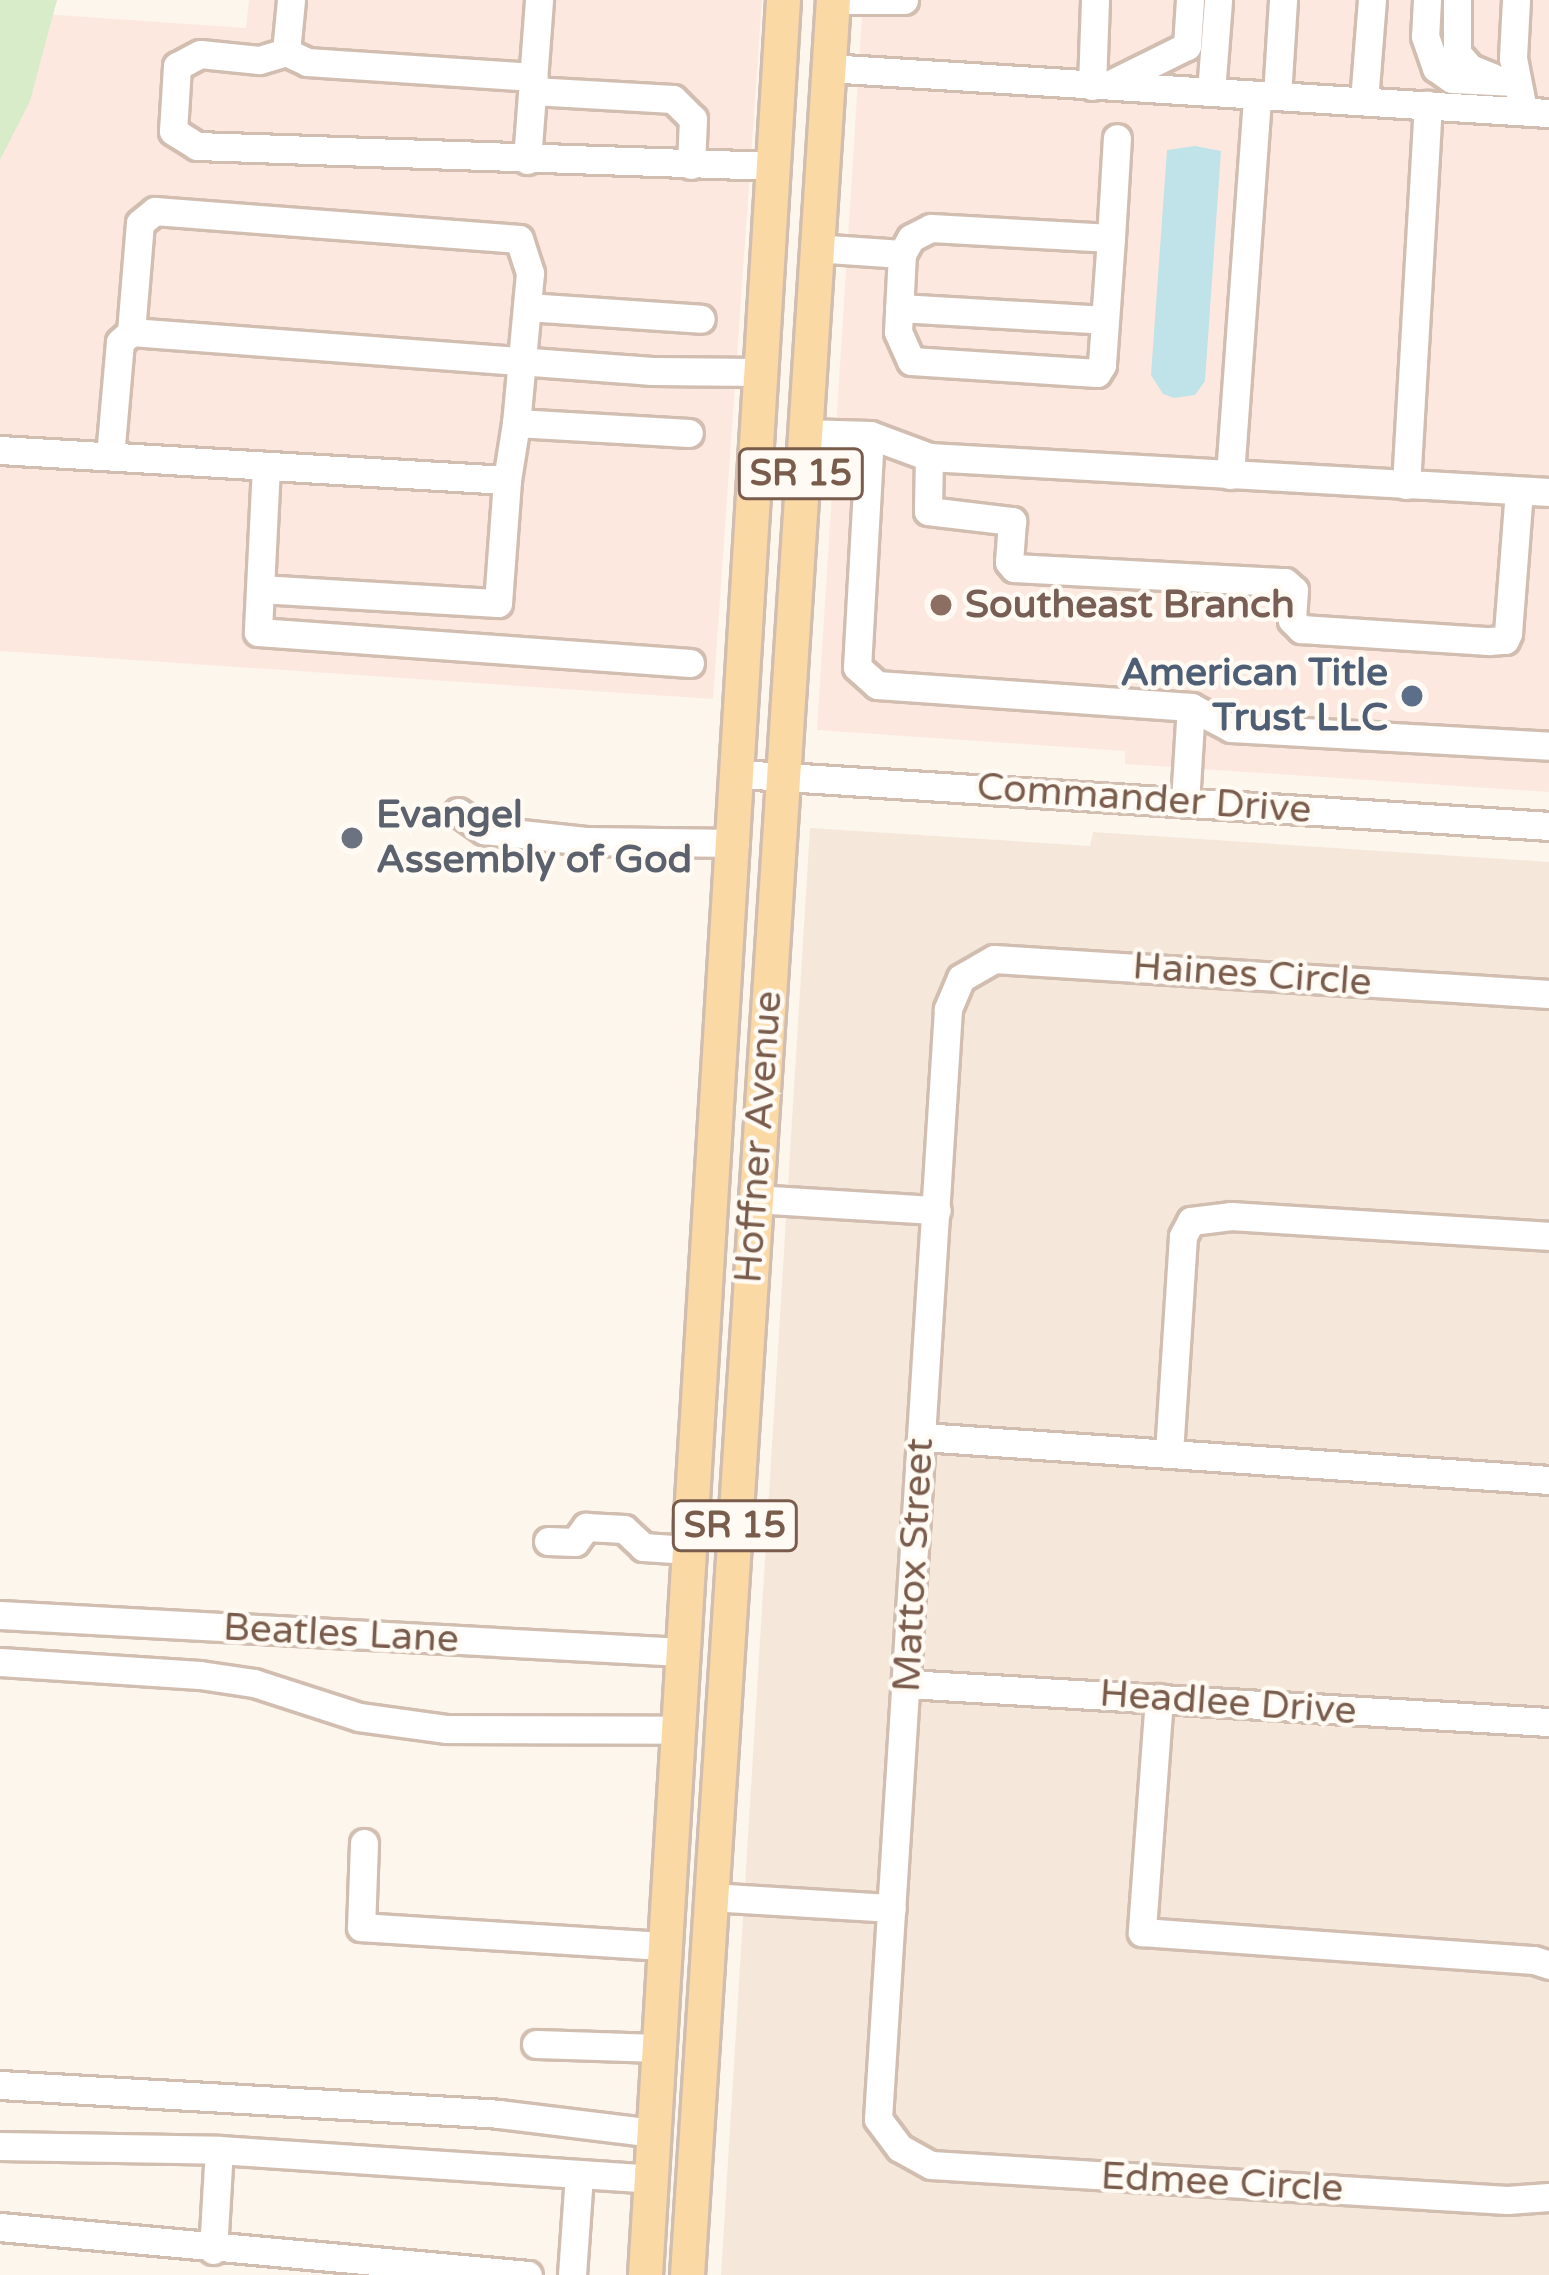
<!DOCTYPE html>
<html>
<head>
<meta charset="utf-8">
<style>
  body { margin:0 }
  #map { position:relative; width:1549px; height:2275px; overflow:hidden; background:#fdf6ec; font-family:"Varela Round",sans-serif }
  div>[style] { position:absolute }
  [style*='--x'] { left:calc(var(--x)*1px); top:calc(var(--y)*1px); width:calc(var(--w)*1px); rotate:calc(var(--a)*1deg) }
  .residential>* { inset:0; background:#f5e8da }
  .commercial>* { inset:0; background:#fde8e0 }
  .green>* { inset:0; background:#d8ecc9 }
  .water>* { inset:0; background:#bfe3e8 }
  .roads { filter:drop-shadow(3px 0 #d1beb0) drop-shadow(-3px 0 #d1beb0) drop-shadow(0 3px #d1beb0) drop-shadow(0 -3px #d1beb0) }
  .minor>* { height:27px; margin:-13.5px; padding:0 13.5px; transform-origin:13.5px; border-radius:13.5px; background:#fff }
  .major>* { height:33px; margin:-16.5px; padding:0 16.5px; transform-origin:16.5px; border-radius:16.5px; background:#fbd9a5 }
  .dots>* { width:33px; height:33px; translate:-50% -50%; box-sizing:border-box; border:6px solid #fffaf3; border-radius:50% }
  span { translate:-50% -50%; white-space:nowrap; text-align:center; line-height:1.15; -webkit-text-stroke:9px #fffaf3; paint-order:stroke }
  .shield-label span { padding:3px 9px; background:#fffaf3; border:3px solid; border-radius:9px; -webkit-text-stroke-width:0 }
  .shield-label { font-size:36px; color:#7a5c4d; font-weight:700 }
  .education-label { font-size:39px; color:#785e54; font-weight:700 }
  .left { translate:0 -50%; text-align:left }
  .service-label { font-size:39px; color:#4e5e75; font-weight:700 }
  .right { translate:-100% -50%; text-align:right }
  .street-label { font-size:39px; color:#7a5c4d }
  .worship-label { font-size:39px; color:#5b616d; font-weight:700 }
</style>
</head>
<body>
<div id="map">
  <div class="residential">
    <div style="clip-path:polygon(810px 828px,1090px 846px,1093px 832px,1549px 862px,1549px 2275px,721px 2275px)"></div>
  </div>
  <div class="commercial">
    <div style="clip-path:polygon(249px 0,762px 0,713px 699px,0 651px,0 11px,246px 28px)"></div>
    <div style="clip-path:polygon(863px 0,1549px 0,1549px 792px,1125px 764px,1125px 751px,817px 730px)"></div>
  </div>
  <div class="green">
    <div style="clip-path:polygon(0 0,57px 0,30px 101px,0 160px)"></div>
  </div>
  <div class="water">
    <div style="clip-path:polygon(1195px 146px,1221px 151px,1205px 381px,1195px 395px,1174px 398px,1163px 394px,1151px 375px,1167px 150px)"></div>
  </div>
  <div class="roads">
    <div class="minor">
      <div style="--x:291;--y:0;--w:52;--a:95.5"></div>
      <div style="--x:286;--y:52;--w:28;--a:163"></div>
      <div style="--x:259;--y:60;--w:59;--a:-174.2"></div>
      <div style="--x:200;--y:54;--w:26;--a:152"></div>
      <div style="--x:177;--y:66;--w:65;--a:93.5"></div>
      <div style="--x:173;--y:131;--w:28;--a:32"></div>
      <div style="--x:197;--y:146;--w:577;--a:1.99"></div>
      <div style="--x:846;--y:0;--w:58;--a:0"></div>
      <div style="--x:1427;--y:0;--w:36;--a:93"></div>
      <div style="--x:1425;--y:36;--w:34;--a:71"></div>
      <div style="--x:1436;--y:68;--w:19;--a:35"></div>
      <div style="--x:1452;--y:79;--w:64;--a:2.7"></div>
      <div style="--x:1457;--y:0;--w:53;--a:90"></div>
      <div style="--x:1457;--y:53;--w:20;--a:49"></div>
      <div style="--x:1470;--y:68;--w:24;--a:22"></div>
      <div style="--x:1516;--y:0;--w:58;--a:93"></div>
      <div style="--x:1513;--y:58;--w:42;--a:79"></div>
      <div style="--x:286;--y:52;--w:23;--a:25"></div>
      <div style="--x:307;--y:62;--w:227;--a:3.8"></div>
      <div style="--x:827;--y:68;--w:723;--a:3.57"></div>
      <div style="--x:1108;--y:85;--w:88;--a:-26.3"></div>
      <div style="--x:1187;--y:46;--w:46;--a:-86.3"></div>
      <div style="--x:1092;--y:86;--w:86;--a:-88"></div>
      <div style="--x:533;--y:91;--w:140;--a:3.3"></div>
      <div style="--x:673;--y:99;--w:28;--a:45"></div>
      <div style="--x:693;--y:119;--w:46;--a:92.5"></div>
      <div style="--x:1211;--y:92;--w:92;--a:-85.6"></div>
      <div style="--x:1277;--y:96;--w:96;--a:-86.4"></div>
      <div style="--x:1364;--y:101;--w:101;--a:-85.5"></div>
      <div style="--x:527;--y:160;--w:160;--a:-85.7"></div>
      <div style="--x:931;--y:228;--w:180;--a:3.2"></div>
      <div style="--x:1111;--y:238;--w:127;--a:94.1"></div>
      <div style="--x:1102;--y:365;--w:9;--a:122"></div>
      <div style="--x:1097;--y:373;--w:186;--a:-176.3"></div>
      <div style="--x:911;--y:361;--w:32;--a:-114"></div>
      <div style="--x:898;--y:332;--w:78;--a:-87.1"></div>
      <div style="--x:902;--y:254;--w:18;--a:-61"></div>
      <div style="--x:911;--y:238;--w:22;--a:-27"></div>
      <div style="--x:1111;--y:238;--w:100;--a:-86.6"></div>
      <div style="--x:814;--y:248;--w:88;--a:3.9"></div>
      <div style="--x:527;--y:307;--w:174;--a:3.9"></div>
      <div style="--x:899;--y:308;--w:206;--a:3.3"></div>
      <div style="--x:131;--y:332;--w:109;--a:-85.3"></div>
      <div style="--x:140;--y:223;--w:19;--a:-39"></div>
      <div style="--x:155;--y:211;--w:365;--a:4.4"></div>
      <div style="--x:519;--y:239;--w:36;--a:72"></div>
      <div style="--x:530;--y:273;--w:151;--a:95.3"></div>
      <div style="--x:804;--y:433;--w:66;--a:1.7"></div>
      <div style="--x:870;--y:435;--w:63;--a:20.4"></div>
      <div style="--x:929;--y:457;--w:621;--a:3.23"></div>
      <div style="--x:870;--y:435;--w:232;--a:93.2"></div>
      <div style="--x:857;--y:667;--w:27;--a:42"></div>
      <div style="--x:877;--y:685;--w:315;--a:4"></div>
      <div style="--x:1191;--y:707;--w:45;--a:27.7"></div>
      <div style="--x:1231;--y:728;--w:319;--a:3.2"></div>
      <div style="--x:0;--y:450;--w:508;--a:3.39"></div>
      <div style="--x:507;--y:480;--w:58;--a:-81"></div>
      <div style="--x:516;--y:423;--w:173;--a:3.3"></div>
      <div style="--x:110;--y:456;--w:114;--a:-85"></div>
      <div style="--x:120;--y:342;--w:15;--a:-42"></div>
      <div style="--x:131;--y:332;--w:522;--a:4.28"></div>
      <div style="--x:652;--y:371;--w:109;--a:0.5"></div>
      <div style="--x:929;--y:457;--w:54;--a:91.1"></div>
      <div style="--x:928;--y:511;--w:85;--a:6.8"></div>
      <div style="--x:1012;--y:521;--w:41;--a:94.2"></div>
      <div style="--x:1009;--y:562;--w:8;--a:50"></div>
      <div style="--x:1014;--y:568;--w:271;--a:3"></div>
      <div style="--x:1285;--y:582;--w:12;--a:42"></div>
      <div style="--x:1294;--y:590;--w:30;--a:94"></div>
      <div style="--x:1292;--y:620;--w:13;--a:45"></div>
      <div style="--x:1301;--y:629;--w:188;--a:3.7"></div>
      <div style="--x:1489;--y:641;--w:16;--a:-4"></div>
      <div style="--x:1505;--y:640;--w:8;--a:-67"></div>
      <div style="--x:1508;--y:633;--w:142;--a:-85.6"></div>
      <div style="--x:266;--y:466;--w:166;--a:92.8"></div>
      <div style="--x:258;--y:632;--w:433;--a:4.1"></div>
      <div style="--x:1230;--y:475;--w:381;--a:-85.9"></div>
      <div style="--x:1406;--y:485;--w:381;--a:-86.7"></div>
      <div style="--x:260;--y:589;--w:238;--a:3.4"></div>
      <div style="--x:498;--y:603;--w:123;--a:-85.8"></div>
      <div style="--x:739;--y:774;--w:812;--a:3.67"></div>
      <div style="--x:1185;--y:802;--w:95;--a:-86.4"></div>
      <div style="--x:458;--y:812;--w:32;--a:35"></div>
      <div style="--x:484;--y:830;--w:104;--a:6.1"></div>
      <div style="--x:587;--y:841;--w:148;--a:0.8"></div>
      <div style="--x:1549;--y:994;--w:556;--a:-176.39"></div>
      <div style="--x:994;--y:959;--w:38;--a:150"></div>
      <div style="--x:961;--y:978;--w:34;--a:113"></div>
      <div style="--x:948;--y:1009;--w:1112;--a:93.61"></div>
      <div style="--x:878;--y:2119;--w:36;--a:53"></div>
      <div style="--x:900;--y:2148;--w:35;--a:29"></div>
      <div style="--x:931;--y:2165;--w:577;--a:3.48"></div>
      <div style="--x:1507;--y:2200;--w:42;--a:-4.1"></div>
      <div style="--x:755;--y:1199;--w:182;--a:3.5"></div>
      <div style="--x:922;--y:1437;--w:628;--a:3.92"></div>
      <div style="--x:1169;--y:1453;--w:217;--a:-86.3"></div>
      <div style="--x:1183;--y:1236;--w:17;--a:-62"></div>
      <div style="--x:1191;--y:1221;--w:41;--a:-7"></div>
      <div style="--x:1232;--y:1216;--w:318;--a:3.6"></div>
      <div style="--x:548;--y:1541;--w:27;--a:2"></div>
      <div style="--x:575;--y:1542;--w:19;--a:-54"></div>
      <div style="--x:586;--y:1527;--w:38;--a:3"></div>
      <div style="--x:624;--y:1529;--w:26;--a:43"></div>
      <div style="--x:643;--y:1547;--w:46;--a:3.7"></div>
      <div style="--x:0;--y:1615;--w:683;--a:3.11"></div>
      <div style="--x:0;--y:1662;--w:200;--a:3.7"></div>
      <div style="--x:200;--y:1675;--w:55;--a:8.4"></div>
      <div style="--x:254;--y:1683;--w:110;--a:17.9"></div>
      <div style="--x:359;--y:1717;--w:89;--a:7.8"></div>
      <div style="--x:447;--y:1729;--w:231;--a:0.2"></div>
      <div style="--x:907;--y:1684;--w:643;--a:3.39"></div>
      <div style="--x:1159;--y:1698;--w:235;--a:94.2"></div>
      <div style="--x:1142;--y:1932;--w:393;--a:4.1"></div>
      <div style="--x:1534;--y:1960;--w:16;--a:18"></div>
      <div style="--x:364;--y:1843;--w:84;--a:92"></div>
      <div style="--x:361;--y:1927;--w:305;--a:3.6"></div>
      <div style="--x:711;--y:1897;--w:181;--a:3.5"></div>
      <div style="--x:536;--y:2044;--w:123;--a:1.9"></div>
      <div style="--x:0;--y:2085;--w:500;--a:3.3"></div>
      <div style="--x:499;--y:2114;--w:156;--a:7"></div>
      <div style="--x:0;--y:2146;--w:219;--a:1"></div>
      <div style="--x:219;--y:2150;--w:433;--a:3.8"></div>
      <div style="--x:0;--y:2227;--w:530;--a:5.19"></div>
      <div style="--x:213;--y:2250;--w:100;--a:-86.6"></div>
      <div style="--x:572;--y:2275;--w:101;--a:-86"></div>
    </div>
    <div class="major">
      <div style="--x:645;--y:2275;--w:2279;--a:-86.53"></div>
      <div style="--x:687;--y:2275;--w:2280;--a:-86.33"></div>
    </div>
  </div>
  <div class="dots">
    <div style="left:941px;top:605px;background:#8d6e63"></div>
    <div style="left:1412px;top:696px;background:#5c6f8a"></div>
    <div style="left:352px;top:838px;background:#6b7280"></div>
  </div>
  <div class="shield-label">
    <span style="left:801px;top:474px">SR 15</span>
    <span style="left:735px;top:1526px">SR 15</span>
  </div>
  <div class="education-label">
    <span class="left" style="left:965px;top:605px">Southeast Branch</span>
  </div>
  <div class="service-label">
    <span class="right" style="left:1388px;top:696px">American Title<br>Trust LLC</span>
  </div>
  <div class="street-label">
    <span style="left:1144px;top:799px;rotate:4deg">Commander Drive</span>
    <span style="left:1252px;top:975px;rotate:4deg">Haines Circle</span>
    <span style="left:759px;top:1137px;rotate:-86deg">Hoffner Avenue</span>
    <span style="left:914px;top:1565px;rotate:-87deg">Mattox Street</span>
    <span style="left:341px;top:1634px;rotate:3deg">Beatles Lane</span>
    <span style="left:1228px;top:1703px;rotate:4deg">Headlee Drive</span>
    <span style="left:1222px;top:2183px;rotate:3deg">Edmee Circle</span>
  </div>
  <div class="worship-label">
    <span class="left" style="left:376px;top:838px">Evangel<br>Assembly of God</span>
  </div>
</div>
</body>
</html>
